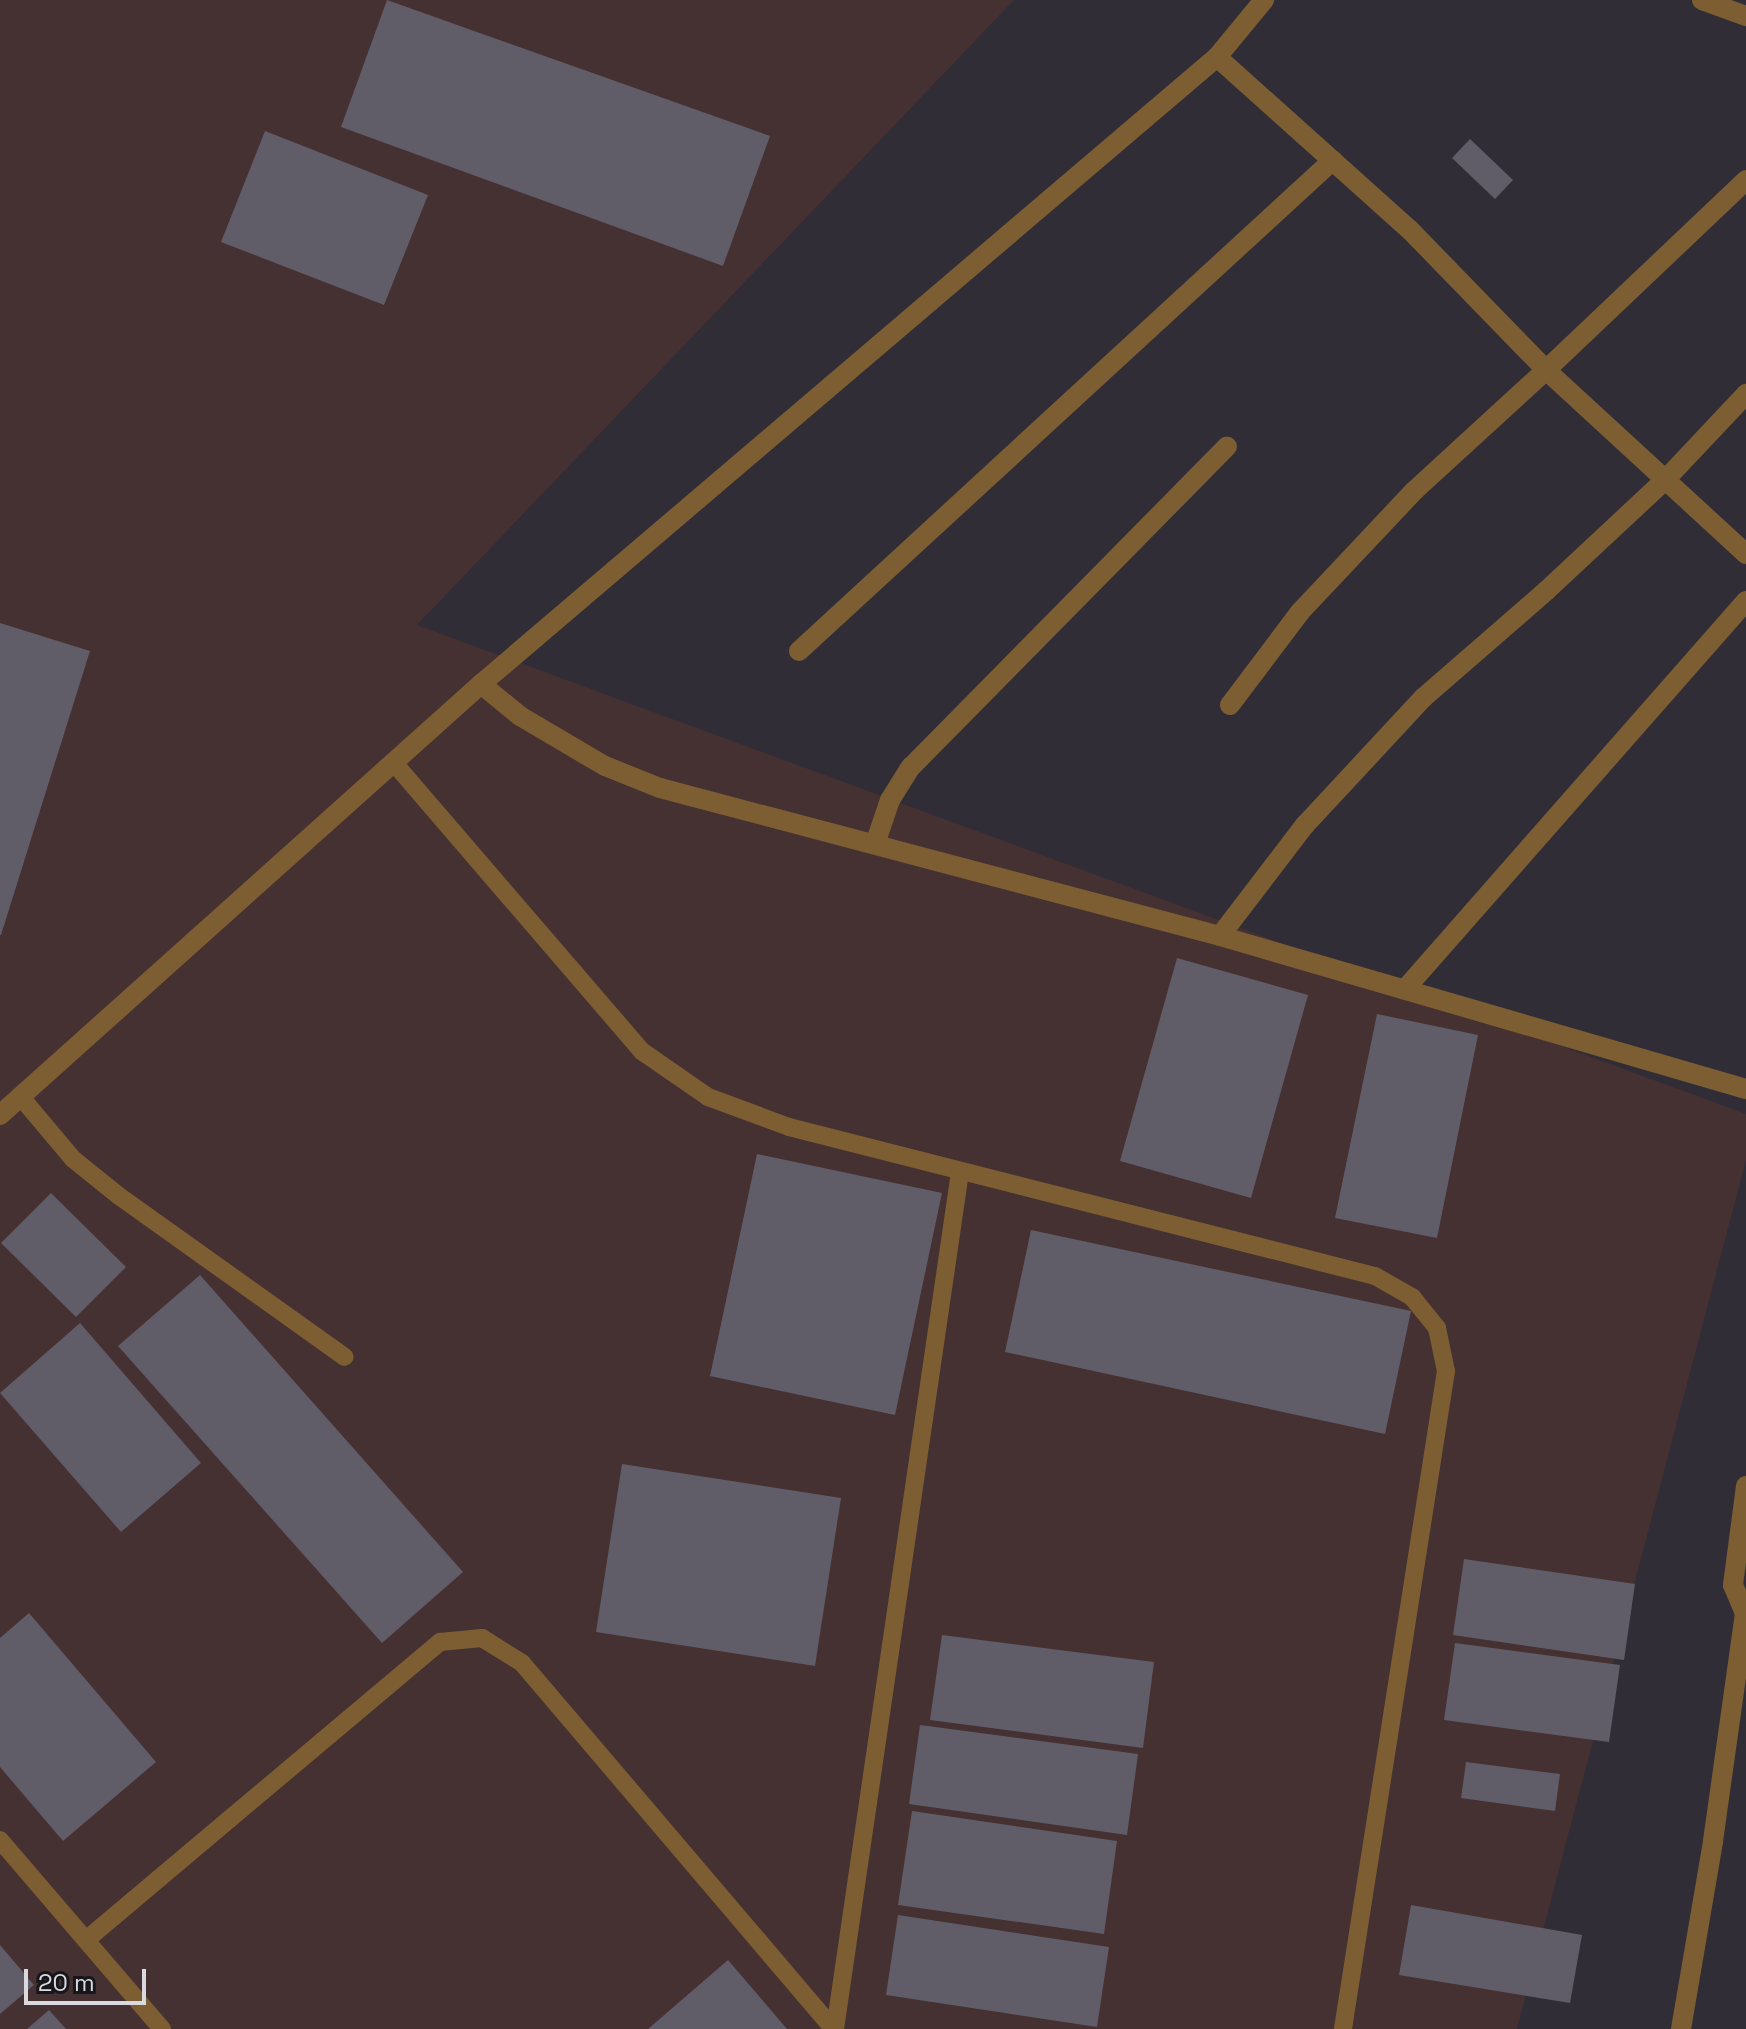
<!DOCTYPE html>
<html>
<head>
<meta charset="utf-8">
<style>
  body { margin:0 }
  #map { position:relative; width:1746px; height:2029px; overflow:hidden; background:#302d37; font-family:"Space Grotesk",sans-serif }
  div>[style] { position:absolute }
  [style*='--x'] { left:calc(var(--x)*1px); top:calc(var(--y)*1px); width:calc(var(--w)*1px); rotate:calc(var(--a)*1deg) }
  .industrial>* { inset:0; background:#453032 }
  .building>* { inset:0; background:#605d68 }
  .service>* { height:18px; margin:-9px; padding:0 9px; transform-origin:9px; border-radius:9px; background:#7c5e32 }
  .minor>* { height:20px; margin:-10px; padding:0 10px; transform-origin:10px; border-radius:10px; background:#7c5e32 }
  .tertiary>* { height:20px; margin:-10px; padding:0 10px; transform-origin:10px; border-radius:10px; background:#7c5e32 }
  span { translate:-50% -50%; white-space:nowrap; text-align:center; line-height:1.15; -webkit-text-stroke:6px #17161b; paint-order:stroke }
  .scale { position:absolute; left:24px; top:1969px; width:122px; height:36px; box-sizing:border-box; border:4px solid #dbd9e0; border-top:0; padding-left:10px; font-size:24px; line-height:28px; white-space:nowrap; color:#dbd9e0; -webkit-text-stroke:6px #17161b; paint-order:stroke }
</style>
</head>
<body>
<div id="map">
  <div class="industrial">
    <div style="clip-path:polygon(0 0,1014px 0,417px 625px,1746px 1114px,1746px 1160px,1517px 2029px,0 2029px)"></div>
  </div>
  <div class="building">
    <div style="clip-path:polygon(387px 0,770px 136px,723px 266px,341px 127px)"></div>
    <div style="clip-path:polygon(265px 131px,428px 195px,384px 305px,221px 242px)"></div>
    <div style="clip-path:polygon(1470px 139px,1513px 180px,1495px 199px,1452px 158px)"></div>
    <div style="clip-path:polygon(0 623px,90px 651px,1px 935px,0 935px)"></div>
    <div style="clip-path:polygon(1177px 958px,1308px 995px,1251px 1198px,1120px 1161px)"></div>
    <div style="clip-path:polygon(1377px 1014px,1478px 1035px,1437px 1238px,1335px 1218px)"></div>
    <div style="clip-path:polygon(757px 1154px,942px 1193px,895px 1415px,710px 1376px)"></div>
    <div style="clip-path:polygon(51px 1193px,126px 1267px,76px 1317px,1px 1243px)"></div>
    <div style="clip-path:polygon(1031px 1230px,1411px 1311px,1385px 1434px,1005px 1352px)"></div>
    <div style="clip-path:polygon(200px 1275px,463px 1572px,382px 1643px,118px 1346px)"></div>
    <div style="clip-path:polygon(80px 1323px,201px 1463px,121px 1532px,0 1393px)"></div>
    <div style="clip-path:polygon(622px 1464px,841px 1498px,815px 1666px,596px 1632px)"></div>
    <div style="clip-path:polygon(1464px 1559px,1635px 1584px,1624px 1660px,1453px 1635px)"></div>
    <div style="clip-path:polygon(29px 1613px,156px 1762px,63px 1841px,0 1767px,0 1638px)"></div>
    <div style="clip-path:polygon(942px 1635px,1154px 1662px,1143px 1748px,930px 1720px)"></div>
    <div style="clip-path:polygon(1455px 1643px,1620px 1665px,1609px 1742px,1444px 1720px)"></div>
    <div style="clip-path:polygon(920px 1725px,1138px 1754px,1127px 1835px,909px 1804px)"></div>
    <div style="clip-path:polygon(1466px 1762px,1560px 1774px,1555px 1811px,1461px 1798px)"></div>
    <div style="clip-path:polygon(912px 1811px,1117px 1841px,1104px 1934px,898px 1905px)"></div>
    <div style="clip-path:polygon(1411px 1905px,1582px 1935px,1570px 2003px,1399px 1975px)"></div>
    <div style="clip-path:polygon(898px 1915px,1109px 1947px,1097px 2027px,886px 1995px)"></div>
    <div style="clip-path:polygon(0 1945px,34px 1985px,0 2014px)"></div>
    <div style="clip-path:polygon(728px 1960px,787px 2029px,648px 2029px)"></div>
    <div style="clip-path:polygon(49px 2010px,66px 2029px,27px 2029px)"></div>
  </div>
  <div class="service">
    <div style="--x:394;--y:763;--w:381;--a:49.3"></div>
    <div style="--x:643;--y:1052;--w:79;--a:34.7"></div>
    <div style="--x:708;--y:1097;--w:86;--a:20.3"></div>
    <div style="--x:789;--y:1127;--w:605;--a:14.27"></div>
    <div style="--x:1375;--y:1276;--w:43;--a:29.6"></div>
    <div style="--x:1412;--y:1297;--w:40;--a:51"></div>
    <div style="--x:1437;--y:1328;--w:44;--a:78.2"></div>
    <div style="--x:1446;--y:1371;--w:666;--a:98.9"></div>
    <div style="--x:20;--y:1096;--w:82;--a:49.9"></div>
    <div style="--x:73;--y:1159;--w:59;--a:38.8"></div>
    <div style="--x:119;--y:1196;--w:277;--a:35.5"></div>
    <div style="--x:0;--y:1840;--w:249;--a:49.4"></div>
    <div style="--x:86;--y:1940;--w:463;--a:-40.1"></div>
    <div style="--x:440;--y:1642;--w:42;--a:-5.4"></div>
    <div style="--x:482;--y:1638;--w:47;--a:32"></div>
    <div style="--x:522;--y:1663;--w:481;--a:49.6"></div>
    <div style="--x:835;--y:2029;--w:866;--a:-81.7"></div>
  </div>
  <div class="minor">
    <div style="--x:1702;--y:0;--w:47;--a:20"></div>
    <div style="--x:1217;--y:57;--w:258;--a:41.9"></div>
    <div style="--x:1409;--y:229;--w:197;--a:45.8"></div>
    <div style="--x:1546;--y:370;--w:276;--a:-43.5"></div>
    <div style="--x:799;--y:651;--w:725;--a:-42.6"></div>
    <div style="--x:481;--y:684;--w:50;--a:39.4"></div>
    <div style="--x:520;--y:716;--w:99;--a:30.5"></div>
    <div style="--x:605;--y:766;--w:59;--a:21.8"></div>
    <div style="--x:660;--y:788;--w:579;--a:14.8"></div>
    <div style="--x:1220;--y:936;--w:548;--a:16.22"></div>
    <div style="--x:1230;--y:705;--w:116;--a:-53"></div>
    <div style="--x:1300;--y:612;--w:166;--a:-46.7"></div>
    <div style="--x:1414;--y:491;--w:179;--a:-42.5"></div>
    <div style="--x:1546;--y:370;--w:272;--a:42.6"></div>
    <div style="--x:875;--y:844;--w:46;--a:-71.2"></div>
    <div style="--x:890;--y:800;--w:39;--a:-58"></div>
    <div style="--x:911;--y:767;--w:450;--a:-45.4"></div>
    <div style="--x:1220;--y:936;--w:140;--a:-52.6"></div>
    <div style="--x:1305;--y:825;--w:173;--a:-47.1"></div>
    <div style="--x:1423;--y:698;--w:163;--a:-41"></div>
    <div style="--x:1546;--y:591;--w:164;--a:-43"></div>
    <div style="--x:1666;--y:479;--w:117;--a:-46.7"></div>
    <div style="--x:1406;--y:988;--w:515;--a:-48.7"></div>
    <div style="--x:1746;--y:1486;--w:100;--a:97.5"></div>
    <div style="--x:1733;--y:1585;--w:34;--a:67"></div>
    <div style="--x:1681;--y:2029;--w:191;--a:-80.3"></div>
    <div style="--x:1713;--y:1841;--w:229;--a:-82"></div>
  </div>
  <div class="tertiary">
    <div style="--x:0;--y:1115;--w:646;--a:-41.86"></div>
    <div style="--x:481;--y:684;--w:967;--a:-40.43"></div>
    <div style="--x:1217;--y:57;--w:74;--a:-50.5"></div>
  </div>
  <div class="scale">20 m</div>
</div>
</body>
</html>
